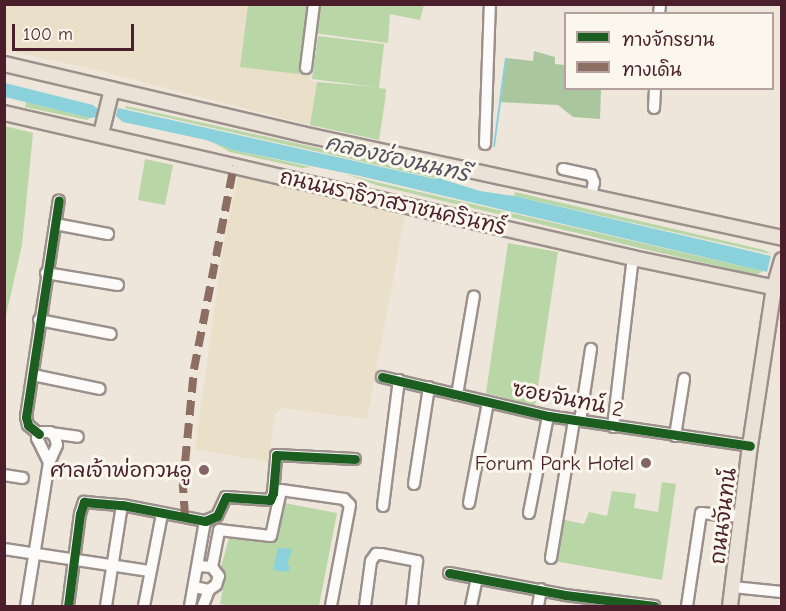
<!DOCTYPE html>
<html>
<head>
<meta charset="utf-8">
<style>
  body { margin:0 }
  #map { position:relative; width:786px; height:611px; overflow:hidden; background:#eee6da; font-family:"Comic Neue","Playpen Sans Thai",sans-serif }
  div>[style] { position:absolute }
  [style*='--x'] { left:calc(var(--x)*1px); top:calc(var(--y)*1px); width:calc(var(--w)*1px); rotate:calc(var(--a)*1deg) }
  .built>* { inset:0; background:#eadfc8 }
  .green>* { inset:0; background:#b9d6a6 }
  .forest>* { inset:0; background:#aac69e }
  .water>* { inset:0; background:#8bd1db }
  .stream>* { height:2px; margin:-1px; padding:0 1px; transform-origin:1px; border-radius:1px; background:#8bd1db }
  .roads { filter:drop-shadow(2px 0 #9b908c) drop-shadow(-2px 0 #9b908c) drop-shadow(0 2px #9b908c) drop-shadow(0 -2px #9b908c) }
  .minor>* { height:10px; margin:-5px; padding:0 5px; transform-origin:5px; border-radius:5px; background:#fcfbf9 }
  .major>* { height:14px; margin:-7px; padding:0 7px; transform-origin:7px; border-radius:7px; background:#eae2d6 }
  .quiet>* { height:8px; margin-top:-4px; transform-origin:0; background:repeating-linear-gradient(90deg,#8d6e63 0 15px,transparent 0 23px) }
  .cycleway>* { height:9px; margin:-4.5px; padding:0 4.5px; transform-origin:4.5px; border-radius:4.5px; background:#1b5e20 }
  .dots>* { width:16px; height:16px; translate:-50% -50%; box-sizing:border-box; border:3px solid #fbf7ec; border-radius:50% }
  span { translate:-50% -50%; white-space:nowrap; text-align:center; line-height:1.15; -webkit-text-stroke:6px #fbf7ec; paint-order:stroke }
  .street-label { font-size:21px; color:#4a1f2b }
  .poi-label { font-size:21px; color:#4a1f2b }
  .right { translate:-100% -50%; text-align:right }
  .water-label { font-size:22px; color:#515260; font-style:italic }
  .frame { position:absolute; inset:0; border:6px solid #4a1f2b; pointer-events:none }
  .legend { position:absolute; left:564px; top:12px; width:210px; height:78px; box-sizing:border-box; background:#fbf7ec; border:2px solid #b4a19f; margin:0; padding:8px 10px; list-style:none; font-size:18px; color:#4a1f2b }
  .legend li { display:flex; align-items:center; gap:12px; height:30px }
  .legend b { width:30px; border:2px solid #b4a19f }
  .scale { position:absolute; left:12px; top:24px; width:122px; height:27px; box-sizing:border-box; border:3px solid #4a1f2b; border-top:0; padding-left:8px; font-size:18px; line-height:21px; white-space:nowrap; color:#4a1f2b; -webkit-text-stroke:4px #fbf7ec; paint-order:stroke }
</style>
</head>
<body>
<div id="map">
  <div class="built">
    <div style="clip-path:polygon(5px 5px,248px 5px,240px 66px,310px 75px,309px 81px,317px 82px,310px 125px,93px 69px,5px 50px)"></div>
    <div style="clip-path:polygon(239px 171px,406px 209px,367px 419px,282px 408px,275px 413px,268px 462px,195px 449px,223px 247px)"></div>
  </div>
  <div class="green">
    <div style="clip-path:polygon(248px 5px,308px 5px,299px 74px,240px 67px)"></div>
    <div style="clip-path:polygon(317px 5px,424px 5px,420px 20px,390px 14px,388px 43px,313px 33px)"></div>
    <div style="clip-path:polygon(318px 36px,384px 44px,379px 88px,386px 89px,385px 101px,379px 140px,310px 125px,317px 82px,376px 87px,312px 79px)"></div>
    <div style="clip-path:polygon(26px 102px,90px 118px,87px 120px,25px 107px)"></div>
    <div style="clip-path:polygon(126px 106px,432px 173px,447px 181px,125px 108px)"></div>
    <div style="clip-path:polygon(5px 126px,33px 133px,22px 245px,5px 320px)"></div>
    <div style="clip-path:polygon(214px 143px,233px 150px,311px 167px,302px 168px,230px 152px)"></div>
    <div style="clip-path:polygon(145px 159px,173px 165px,165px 205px,138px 200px)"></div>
    <div style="clip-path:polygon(346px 174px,376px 182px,763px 271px,757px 275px,648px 250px,376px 185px)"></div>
    <div style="clip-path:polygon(515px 192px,764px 250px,771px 254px,514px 196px)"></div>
    <div style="clip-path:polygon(508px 243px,558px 252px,535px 406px,486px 393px)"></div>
    <div style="clip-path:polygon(662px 482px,676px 484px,662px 580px,554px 561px,560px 519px,584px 524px,589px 512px,607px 516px,612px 491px,636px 494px,634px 508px,658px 512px)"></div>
    <div style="clip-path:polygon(279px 502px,337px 513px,319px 606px,234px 606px,220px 604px,226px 573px,220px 570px,230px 535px,269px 539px)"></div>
  </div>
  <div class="forest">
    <div style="clip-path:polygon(534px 51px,555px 57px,555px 64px,565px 65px,566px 88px,601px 89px,600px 119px,573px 117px,558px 105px,499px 102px,505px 58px,533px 61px)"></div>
  </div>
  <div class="water">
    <div style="clip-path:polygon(5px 83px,93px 105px,99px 110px,99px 114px,98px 117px,90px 118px,5px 97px)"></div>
    <div style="clip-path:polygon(118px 108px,435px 179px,438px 178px,480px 191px,514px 196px,771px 256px,767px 272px,360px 176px,233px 150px,206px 140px,123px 122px,116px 116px)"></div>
    <div style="clip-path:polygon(278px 548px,292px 549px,287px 565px,290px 566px,288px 572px,273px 570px)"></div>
  </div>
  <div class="stream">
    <div style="--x:494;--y:146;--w:88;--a:-82.1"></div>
  </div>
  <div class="roads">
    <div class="minor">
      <div style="--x:659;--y:14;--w:10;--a:-84"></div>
      <div style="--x:306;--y:68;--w:64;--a:-82.9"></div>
      <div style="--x:654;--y:108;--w:20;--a:-87"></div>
      <div style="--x:485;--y:144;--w:140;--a:-88"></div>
      <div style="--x:563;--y:169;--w:29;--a:12"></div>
      <div style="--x:591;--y:175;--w:8;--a:67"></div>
      <div style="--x:594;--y:182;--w:14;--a:102"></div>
      <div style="--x:55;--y:224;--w:54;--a:10.7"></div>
      <div style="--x:46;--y:273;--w:73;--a:9.5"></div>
      <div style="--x:39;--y:320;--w:73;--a:11"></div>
      <div style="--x:33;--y:375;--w:68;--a:11.8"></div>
      <div style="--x:382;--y:377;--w:171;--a:13.2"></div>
      <div style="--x:548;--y:416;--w:204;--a:8.4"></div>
      <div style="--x:457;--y:395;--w:100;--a:-80.3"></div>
      <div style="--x:580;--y:421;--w:73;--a:-81.3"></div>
      <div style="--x:613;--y:427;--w:170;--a:-83.3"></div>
      <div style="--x:51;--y:433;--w:27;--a:8"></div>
      <div style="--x:39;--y:434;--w:14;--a:-141"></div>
      <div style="--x:28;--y:425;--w:8;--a:-104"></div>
      <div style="--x:26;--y:417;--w:219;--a:-81.4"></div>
      <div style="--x:675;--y:436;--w:58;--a:-81"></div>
      <div style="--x:4;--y:475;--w:19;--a:9"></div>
      <div style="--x:414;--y:484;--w:98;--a:-81.2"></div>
      <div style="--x:469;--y:503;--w:103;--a:-79.3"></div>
      <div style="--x:383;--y:506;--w:127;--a:-82.8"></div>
      <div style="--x:529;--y:513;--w:99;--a:-78.9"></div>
      <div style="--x:4;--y:549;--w:147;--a:8.6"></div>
      <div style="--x:551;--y:558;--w:140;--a:-80.5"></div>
      <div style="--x:198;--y:566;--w:14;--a:4"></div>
      <div style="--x:212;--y:567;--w:38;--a:-79"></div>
      <div style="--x:219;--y:530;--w:52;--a:6.6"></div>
      <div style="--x:271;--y:536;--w:47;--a:-77.7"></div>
      <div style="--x:281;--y:490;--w:64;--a:8.1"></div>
      <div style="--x:344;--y:499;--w:8;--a:45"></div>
      <div style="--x:350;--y:505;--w:103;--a:100.7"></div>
      <div style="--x:449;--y:573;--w:118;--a:10.7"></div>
      <div style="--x:565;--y:595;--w:90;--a:7"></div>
      <div style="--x:194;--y:587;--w:15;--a:11"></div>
      <div style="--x:209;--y:590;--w:17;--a:111"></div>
      <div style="--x:733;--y:587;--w:49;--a:5.8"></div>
      <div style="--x:209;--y:590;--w:9;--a:-36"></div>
      <div style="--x:216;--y:585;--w:9;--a:-72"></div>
      <div style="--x:219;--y:576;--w:11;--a:-128"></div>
      <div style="--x:26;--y:606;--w:145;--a:-80.9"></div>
      <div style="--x:49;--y:463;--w:20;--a:-66"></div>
      <div style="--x:57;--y:445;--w:8;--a:-104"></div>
      <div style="--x:55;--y:437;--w:7;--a:-135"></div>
      <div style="--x:50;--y:432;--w:8;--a:180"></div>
      <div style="--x:42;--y:432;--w:8;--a:130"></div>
      <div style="--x:37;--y:438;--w:28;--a:64"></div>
      <div style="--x:68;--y:606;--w:93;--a:-82.6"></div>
      <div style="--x:80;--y:514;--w:13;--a:-72"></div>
      <div style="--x:84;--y:502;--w:38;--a:5"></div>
      <div style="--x:122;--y:505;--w:85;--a:10.9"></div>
      <div style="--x:205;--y:521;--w:13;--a:-23"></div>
      <div style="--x:217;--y:516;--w:21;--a:-65"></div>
      <div style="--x:226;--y:497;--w:44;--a:3.9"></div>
      <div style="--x:270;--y:500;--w:8;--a:-67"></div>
      <div style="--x:273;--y:493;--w:38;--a:-85"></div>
      <div style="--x:276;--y:455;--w:79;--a:2.9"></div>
      <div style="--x:106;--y:606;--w:102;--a:-81"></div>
      <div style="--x:144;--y:606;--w:94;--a:-78.9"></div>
      <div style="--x:190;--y:606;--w:86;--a:-80"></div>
      <div style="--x:365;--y:606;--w:45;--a:-82.4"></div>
      <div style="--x:371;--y:561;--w:9;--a:-54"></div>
      <div style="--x:376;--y:554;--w:5;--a:0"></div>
      <div style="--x:381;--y:554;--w:37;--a:11"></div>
      <div style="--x:417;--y:561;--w:45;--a:96.3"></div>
      <div style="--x:471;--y:606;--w:29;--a:-78"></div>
      <div style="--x:538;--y:606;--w:17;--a:-80"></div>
      <div style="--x:687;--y:606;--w:94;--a:-81.4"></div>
      <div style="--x:701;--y:513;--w:40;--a:5.7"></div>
    </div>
    <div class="major">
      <div style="--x:4;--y:64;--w:306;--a:13.2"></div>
      <div style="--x:302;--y:134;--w:491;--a:12.2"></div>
      <div style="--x:4;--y:113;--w:645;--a:12.98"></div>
      <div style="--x:633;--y:258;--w:152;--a:11.8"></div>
      <div style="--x:101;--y:134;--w:46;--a:-76.3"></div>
      <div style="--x:730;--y:606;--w:161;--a:-82.9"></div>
      <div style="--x:750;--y:446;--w:160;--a:-81.4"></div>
      <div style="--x:774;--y:288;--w:29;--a:-74"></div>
    </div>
  </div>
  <div class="quiet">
    <div style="--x:185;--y:516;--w:32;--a:-94"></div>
    <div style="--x:183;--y:484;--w:116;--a:-84.5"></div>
    <div style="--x:194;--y:369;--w:207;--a:-78.9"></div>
  </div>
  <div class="cycleway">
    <div style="--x:382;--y:377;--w:171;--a:13.2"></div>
    <div style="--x:548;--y:416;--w:204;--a:8.4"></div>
    <div style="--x:39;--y:434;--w:14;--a:-141"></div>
    <div style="--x:28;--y:425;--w:8;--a:-104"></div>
    <div style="--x:26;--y:417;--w:219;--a:-81.4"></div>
    <div style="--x:449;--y:573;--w:118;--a:10.7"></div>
    <div style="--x:565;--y:595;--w:90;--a:7"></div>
    <div style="--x:68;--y:606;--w:93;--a:-82.6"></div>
    <div style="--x:80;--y:514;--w:13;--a:-72"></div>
    <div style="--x:84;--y:502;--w:38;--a:5"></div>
    <div style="--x:122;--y:505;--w:85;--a:10.9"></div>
    <div style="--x:205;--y:521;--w:13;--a:-23"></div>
    <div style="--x:217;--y:516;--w:21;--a:-65"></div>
    <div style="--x:226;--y:497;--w:44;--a:3.9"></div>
    <div style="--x:270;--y:500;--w:8;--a:-67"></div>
    <div style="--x:273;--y:493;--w:38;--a:-85"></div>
    <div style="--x:276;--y:455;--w:79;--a:2.9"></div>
  </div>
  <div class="dots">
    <div style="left:646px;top:463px;background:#836568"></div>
    <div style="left:204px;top:470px;background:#836568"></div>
  </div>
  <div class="street-label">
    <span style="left:393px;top:202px;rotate:13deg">ถนนนราธิวาสราชนครินทร์</span>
    <span style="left:568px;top:399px;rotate:11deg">ซอยจันทน์ 2</span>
    <span style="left:723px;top:516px;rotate:-83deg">ถนนจันทน์</span>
  </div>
  <div class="poi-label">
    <span class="right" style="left:634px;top:463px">Forum Park Hotel</span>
    <span class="right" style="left:192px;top:470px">ศาลเจ้าพ่อกวนอู</span>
  </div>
  <div class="water-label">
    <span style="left:397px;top:159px;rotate:13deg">คลองช่องนนทรี</span>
  </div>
  <div class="frame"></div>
  <ul class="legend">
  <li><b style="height:8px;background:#1b5e20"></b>ทางจักรยาน</li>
  <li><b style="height:8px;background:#8d6e63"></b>ทางเดิน</li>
  </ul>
  <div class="scale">100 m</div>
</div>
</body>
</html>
